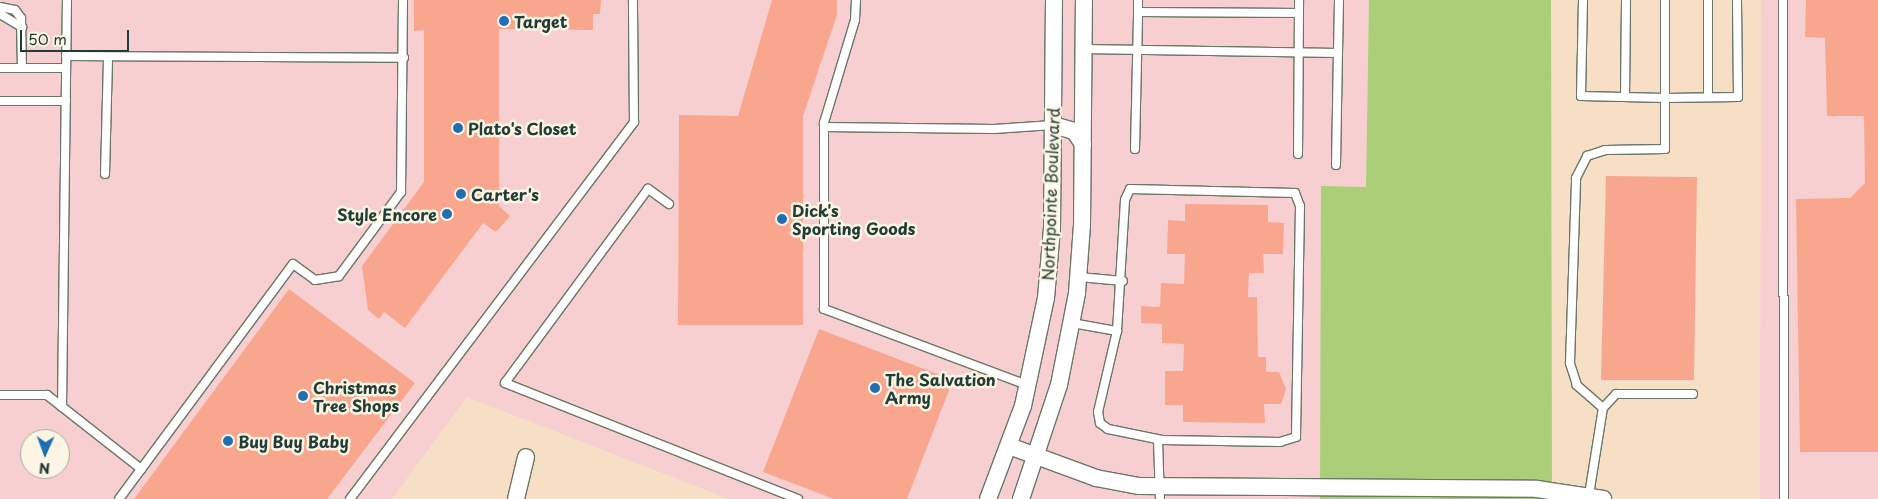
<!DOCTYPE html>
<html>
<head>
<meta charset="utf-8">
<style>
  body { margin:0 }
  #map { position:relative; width:1878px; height:499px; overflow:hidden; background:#f6dfc4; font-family:"Playpen Sans",sans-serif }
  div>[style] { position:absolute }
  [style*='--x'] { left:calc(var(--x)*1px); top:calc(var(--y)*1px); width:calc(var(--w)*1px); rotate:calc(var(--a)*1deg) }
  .built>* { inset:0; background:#f7cfd1 }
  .green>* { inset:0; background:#aacf78 }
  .building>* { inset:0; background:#f9a68f }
  .roads { filter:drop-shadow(1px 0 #6a7666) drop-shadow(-1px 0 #6a7666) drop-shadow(0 1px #6a7666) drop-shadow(0 -1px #6a7666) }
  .lane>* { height:8px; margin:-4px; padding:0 4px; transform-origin:4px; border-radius:4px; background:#fff }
  .street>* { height:16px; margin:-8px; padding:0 8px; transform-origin:8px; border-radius:8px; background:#fff }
  .dots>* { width:14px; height:14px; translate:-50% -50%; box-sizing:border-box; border:2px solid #fcf5e5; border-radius:50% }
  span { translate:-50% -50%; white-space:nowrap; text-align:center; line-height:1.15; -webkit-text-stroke:5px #fcf5e5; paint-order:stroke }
  .poi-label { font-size:16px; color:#1f3d34; font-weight:700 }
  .left { translate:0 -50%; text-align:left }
  .right { translate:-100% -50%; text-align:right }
  .street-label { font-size:16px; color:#1f3d34 }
  .north { position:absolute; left:20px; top:429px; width:50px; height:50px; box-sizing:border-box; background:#fcf5e5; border:1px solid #a4ab9e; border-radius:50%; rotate:182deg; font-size:14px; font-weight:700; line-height:20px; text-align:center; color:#1f3d34 }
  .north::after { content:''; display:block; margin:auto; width:18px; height:22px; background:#1f6fb2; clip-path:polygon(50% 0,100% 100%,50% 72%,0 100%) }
  .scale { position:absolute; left:20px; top:30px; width:109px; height:22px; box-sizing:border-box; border:2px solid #1f3d34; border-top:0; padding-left:6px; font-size:15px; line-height:18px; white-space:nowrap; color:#1f3d34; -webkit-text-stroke:4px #fcf5e5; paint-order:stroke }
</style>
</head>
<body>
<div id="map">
  <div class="built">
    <div style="clip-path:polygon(evenodd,0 0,1369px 0,1366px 187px,1321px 186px,1321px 499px,729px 499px,467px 397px,392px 499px,0 499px,0 0,30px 439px,60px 439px,60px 469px,30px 469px,30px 439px)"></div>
    <div style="clip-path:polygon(1761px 0,1878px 0,1878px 499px,1760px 499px)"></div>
  </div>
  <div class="green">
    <div style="clip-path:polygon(1369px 0,1551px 0,1552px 499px,1320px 499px,1321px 186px,1366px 187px)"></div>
  </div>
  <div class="building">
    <div style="clip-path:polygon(414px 0,601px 0,600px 14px,593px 14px,593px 30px,499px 29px,499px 206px,510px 216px,496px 232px,483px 223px,405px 328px,384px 312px,379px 319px,368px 310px,362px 266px,424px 182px,424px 30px,414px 31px)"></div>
    <div style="clip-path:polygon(772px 0,837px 0,837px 15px,803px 116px,803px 325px,678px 325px,679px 115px,738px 116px)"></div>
    <div style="clip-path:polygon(1806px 0,1878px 0,1878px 452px,1800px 452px,1796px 199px,1850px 198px,1865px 183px,1864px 116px,1827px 116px,1825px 38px,1805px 37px)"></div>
    <div style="clip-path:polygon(1606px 176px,1697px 177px,1694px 380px,1601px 380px)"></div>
    <div style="clip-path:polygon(1185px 204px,1268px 205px,1268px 222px,1284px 223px,1283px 254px,1263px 254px,1264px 273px,1249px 273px,1248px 297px,1257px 297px,1258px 357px,1266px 357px,1266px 372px,1279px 372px,1286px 389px,1281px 404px,1264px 404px,1265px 423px,1183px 422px,1183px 405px,1165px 405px,1165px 371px,1183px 371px,1184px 344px,1162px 343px,1162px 324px,1141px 323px,1141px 306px,1160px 307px,1161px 283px,1184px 284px,1185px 254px,1167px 254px,1168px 220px,1185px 221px)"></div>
    <div style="clip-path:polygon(289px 289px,415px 383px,327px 499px,134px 499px)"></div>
    <div style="clip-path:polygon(819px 329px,953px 380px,907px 499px,834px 499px,763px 472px)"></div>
  </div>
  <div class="roads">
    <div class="lane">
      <div style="--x:856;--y:0;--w:20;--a:93"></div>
      <div style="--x:855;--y:20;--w:108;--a:106.8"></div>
      <div style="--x:824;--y:123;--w:186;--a:90"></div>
      <div style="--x:824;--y:309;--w:217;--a:20.5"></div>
      <div style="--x:1138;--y:0;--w:12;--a:90"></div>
      <div style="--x:1138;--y:12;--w:161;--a:0.4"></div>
      <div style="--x:1583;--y:0;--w:96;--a:91.2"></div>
      <div style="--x:1581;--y:96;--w:84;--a:1.4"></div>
      <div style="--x:1665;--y:98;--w:73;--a:-0.8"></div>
      <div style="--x:1738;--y:97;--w:97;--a:-90.6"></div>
      <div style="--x:1783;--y:0;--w:499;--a:89.9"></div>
      <div style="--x:0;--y:7;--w:15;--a:11"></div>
      <div style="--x:15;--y:10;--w:10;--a:53"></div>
      <div style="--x:21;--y:18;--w:50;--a:88.9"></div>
      <div style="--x:0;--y:14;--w:26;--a:31"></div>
      <div style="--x:1083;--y:49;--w:255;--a:0.9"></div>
      <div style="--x:1338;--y:53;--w:53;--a:-88.9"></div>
      <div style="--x:66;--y:56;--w:338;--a:0.3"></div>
      <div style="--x:0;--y:68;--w:66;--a:0"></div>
      <div style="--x:1708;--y:96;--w:96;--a:-90"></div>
      <div style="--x:1625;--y:97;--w:97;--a:-89.4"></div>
      <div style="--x:0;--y:101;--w:66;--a:0"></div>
      <div style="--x:824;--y:127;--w:170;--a:0.7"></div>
      <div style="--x:994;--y:129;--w:59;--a:-3.9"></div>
      <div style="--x:1135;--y:149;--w:137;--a:-88.7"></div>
      <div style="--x:1298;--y:154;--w:154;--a:-89.6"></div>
      <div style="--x:1336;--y:165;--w:112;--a:-89"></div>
      <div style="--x:105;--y:174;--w:117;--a:-88.5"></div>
      <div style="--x:1130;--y:189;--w:165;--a:1.4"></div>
      <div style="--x:1295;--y:193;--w:14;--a:69"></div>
      <div style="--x:1300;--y:206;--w:231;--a:91"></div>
      <div style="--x:1296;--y:437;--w:17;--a:163"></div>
      <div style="--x:1280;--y:442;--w:118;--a:-179"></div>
      <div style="--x:1162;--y:440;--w:55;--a:-168.5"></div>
      <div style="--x:1108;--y:429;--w:10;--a:-143"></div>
      <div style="--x:1100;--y:423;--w:11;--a:-100"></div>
      <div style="--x:1098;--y:412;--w:83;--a:-76.8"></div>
      <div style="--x:1117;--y:331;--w:131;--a:-86.5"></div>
      <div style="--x:1125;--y:200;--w:12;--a:-66"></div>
      <div style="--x:669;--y:204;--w:26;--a:-144"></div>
      <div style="--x:648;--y:189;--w:241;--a:126.4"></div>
      <div style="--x:505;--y:383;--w:315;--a:21.6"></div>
      <div style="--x:1079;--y:277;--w:44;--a:5.2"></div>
      <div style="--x:1072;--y:323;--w:46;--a:10.1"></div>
      <div style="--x:0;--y:395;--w:47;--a:0"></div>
      <div style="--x:47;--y:395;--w:120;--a:38.2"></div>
      <div style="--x:62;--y:407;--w:407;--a:-89.3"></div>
      <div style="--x:1603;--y:408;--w:19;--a:-47"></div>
      <div style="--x:1616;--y:394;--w:77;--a:0"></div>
      <div style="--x:1158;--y:440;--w:59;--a:88.1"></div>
      <div style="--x:1589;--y:495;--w:88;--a:-80.9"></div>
      <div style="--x:1603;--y:408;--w:35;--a:-139"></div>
      <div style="--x:1577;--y:385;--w:23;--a:-108"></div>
      <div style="--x:1570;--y:363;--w:185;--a:-88.1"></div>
      <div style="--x:1576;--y:178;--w:25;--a:-63"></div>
      <div style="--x:1587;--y:156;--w:19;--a:-18"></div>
      <div style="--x:1605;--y:150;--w:60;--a:-1"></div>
      <div style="--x:1665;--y:149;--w:149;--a:-90"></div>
      <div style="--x:119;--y:499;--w:292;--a:-53.5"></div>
      <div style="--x:293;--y:264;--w:27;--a:36"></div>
      <div style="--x:315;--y:280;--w:24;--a:-9"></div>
      <div style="--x:339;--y:276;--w:104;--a:-53.6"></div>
      <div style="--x:401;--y:192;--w:192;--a:-89.4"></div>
      <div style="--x:350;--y:499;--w:472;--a:-53"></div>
      <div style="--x:634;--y:122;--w:122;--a:-90.5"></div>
    </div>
    <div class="street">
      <div style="--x:1053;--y:125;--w:22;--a:16"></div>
      <div style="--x:1074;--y:131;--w:16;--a:55"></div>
      <div style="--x:1009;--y:446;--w:93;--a:20.2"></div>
      <div style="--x:1096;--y:478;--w:44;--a:10.5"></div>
      <div style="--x:1139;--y:486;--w:398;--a:0.4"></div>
      <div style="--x:1537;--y:489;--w:67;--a:8.6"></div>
      <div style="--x:516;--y:499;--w:43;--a:-76.6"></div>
      <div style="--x:988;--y:499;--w:99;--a:-69.4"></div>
      <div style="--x:1023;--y:406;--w:110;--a:-78"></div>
      <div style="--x:1046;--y:298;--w:70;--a:-85.1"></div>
      <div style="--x:1052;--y:228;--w:228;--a:-89.5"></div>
      <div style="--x:1021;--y:499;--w:120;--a:-71.6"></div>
      <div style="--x:1059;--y:385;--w:94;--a:-78.9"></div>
      <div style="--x:1077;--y:293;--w:68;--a:-85.8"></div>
      <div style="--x:1082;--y:225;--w:225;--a:-89.5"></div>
    </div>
  </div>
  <div class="dots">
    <div style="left:504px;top:21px;background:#1f6fb2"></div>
    <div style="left:458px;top:128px;background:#1f6fb2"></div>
    <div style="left:461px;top:194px;background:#1f6fb2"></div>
    <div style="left:447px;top:214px;background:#1f6fb2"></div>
    <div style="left:782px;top:219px;background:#1f6fb2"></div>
    <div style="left:875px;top:388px;background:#1f6fb2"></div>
    <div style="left:303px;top:396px;background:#1f6fb2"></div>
    <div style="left:228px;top:441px;background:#1f6fb2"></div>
  </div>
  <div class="poi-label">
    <span class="left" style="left:514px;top:21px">Target</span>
    <span class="left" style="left:468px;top:128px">Plato's Closet</span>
    <span class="left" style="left:471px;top:194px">Carter's</span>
    <span class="left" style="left:792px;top:219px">Dick's<br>Sporting Goods</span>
    <span class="right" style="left:437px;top:214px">Style Encore</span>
    <span class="left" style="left:885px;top:388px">The Salvation<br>Army</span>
    <span class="left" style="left:313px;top:396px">Christmas<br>Tree Shops</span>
    <span class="left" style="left:238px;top:441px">Buy Buy Baby</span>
  </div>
  <div class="street-label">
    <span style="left:1050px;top:194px;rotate:-88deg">Northpointe Boulevard</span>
  </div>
  <div class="north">N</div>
  <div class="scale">50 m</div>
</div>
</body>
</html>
